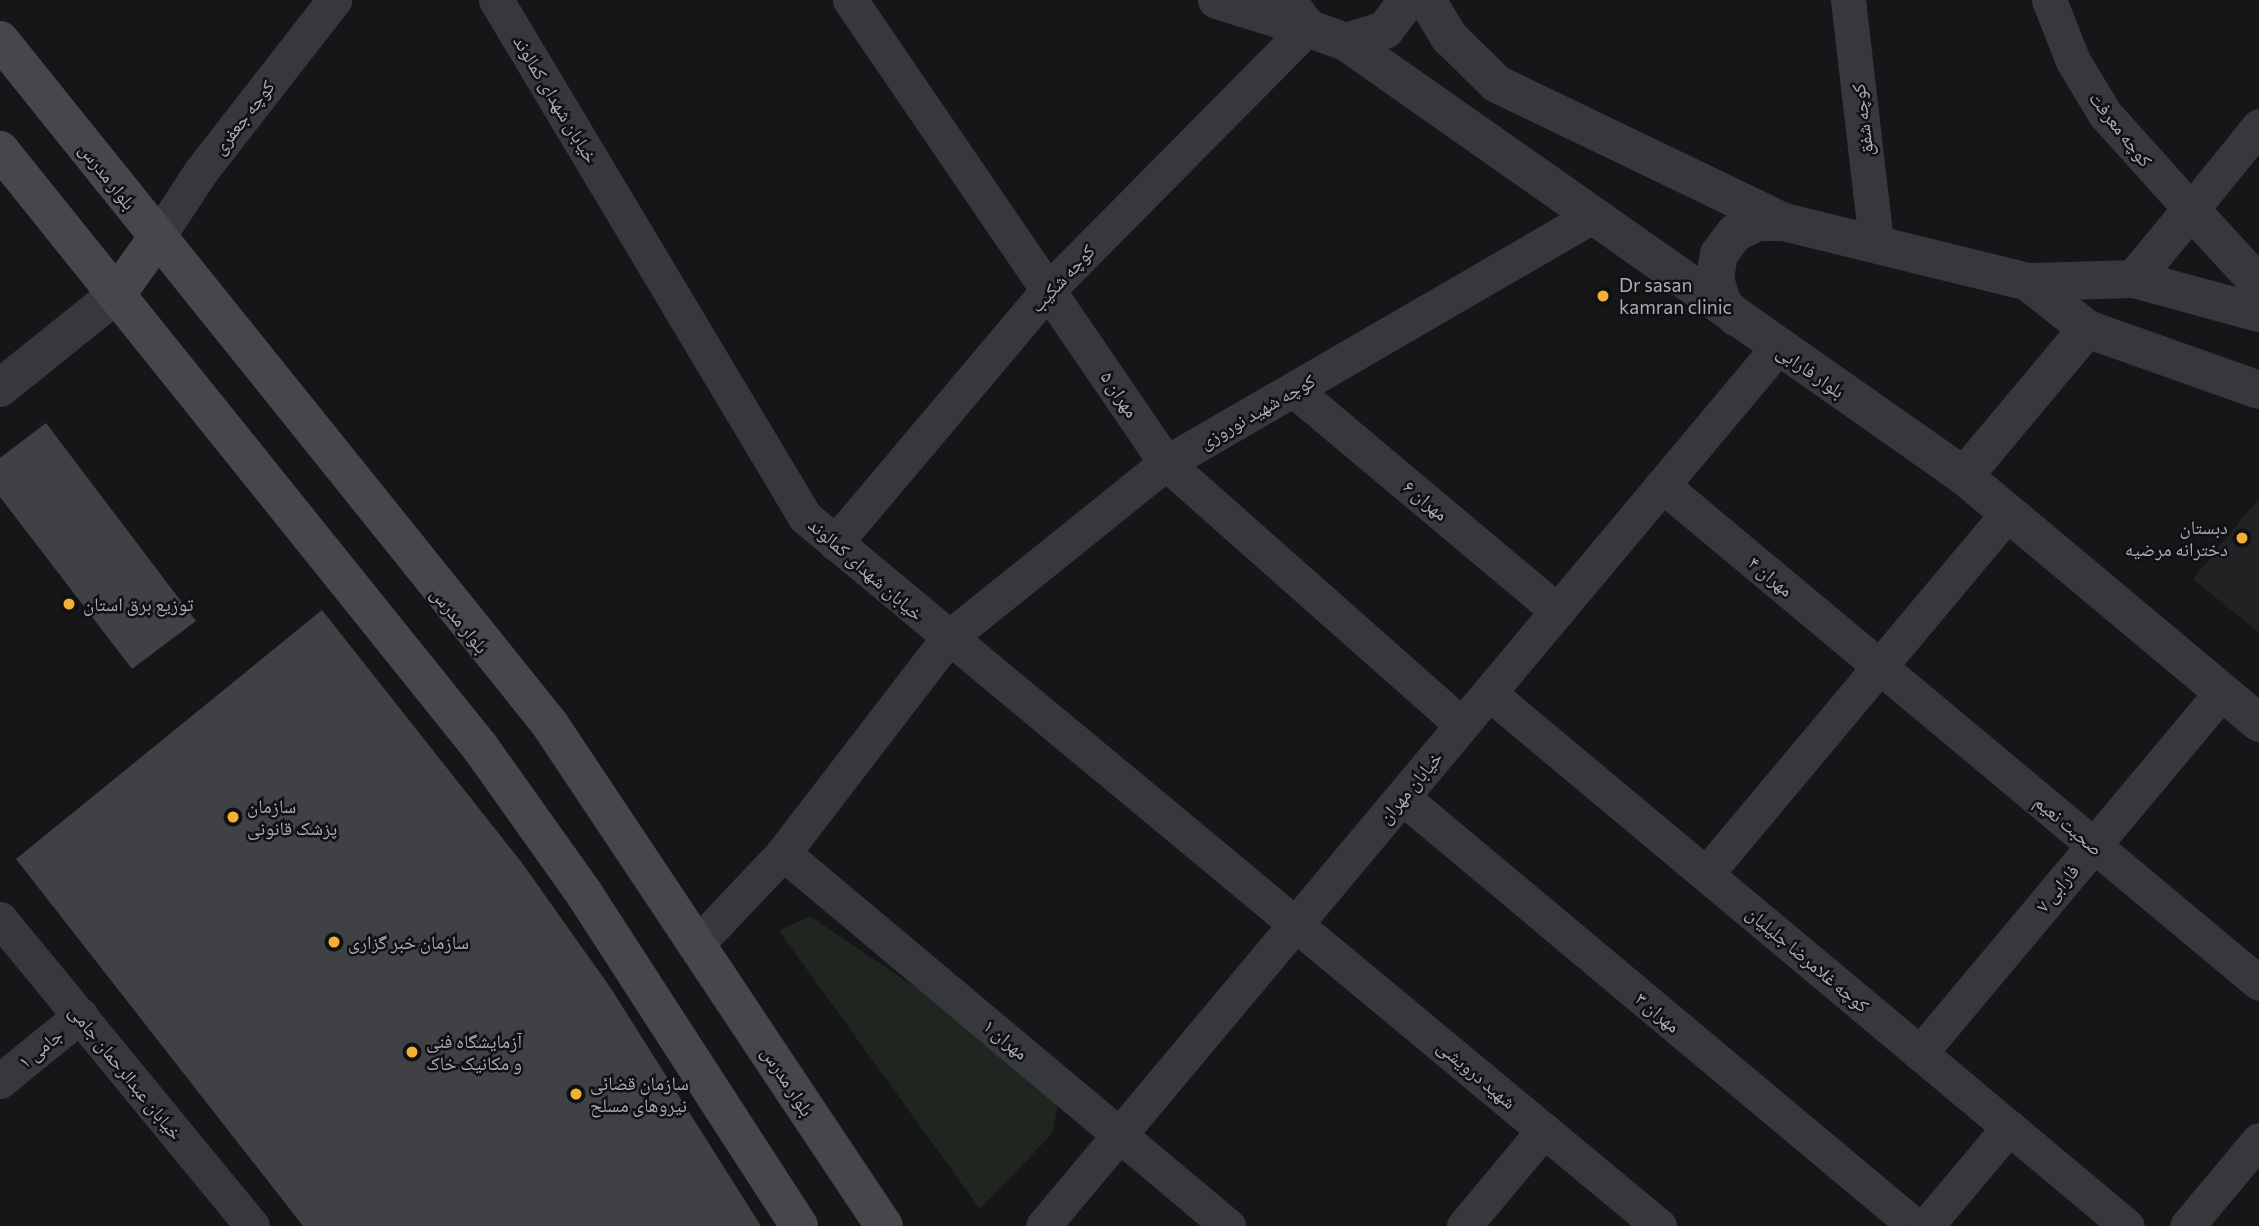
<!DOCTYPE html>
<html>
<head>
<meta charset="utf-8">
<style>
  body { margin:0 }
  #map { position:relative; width:2259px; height:1226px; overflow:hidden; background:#161618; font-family:Commissioner,"Noto Naskh Arabic",sans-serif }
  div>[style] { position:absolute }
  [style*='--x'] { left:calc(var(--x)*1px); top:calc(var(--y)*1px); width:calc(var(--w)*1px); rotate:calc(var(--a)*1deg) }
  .built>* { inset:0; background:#222225 }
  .green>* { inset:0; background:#1e261f }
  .building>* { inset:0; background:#404145 }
  .minor>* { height:35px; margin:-17.5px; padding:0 17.5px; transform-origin:17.5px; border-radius:17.5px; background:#37383d }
  .tertiary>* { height:38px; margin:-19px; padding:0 19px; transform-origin:19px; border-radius:19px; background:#37383d }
  .secondary>* { height:38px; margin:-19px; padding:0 19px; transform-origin:19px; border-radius:19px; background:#45474d }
  .dots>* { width:19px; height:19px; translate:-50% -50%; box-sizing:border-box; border:4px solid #111113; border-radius:50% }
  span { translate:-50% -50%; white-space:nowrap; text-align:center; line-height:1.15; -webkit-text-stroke:5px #111113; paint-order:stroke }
  .street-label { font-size:19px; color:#a8adb8 }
  .poi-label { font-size:19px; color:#a8adb8 }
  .left { translate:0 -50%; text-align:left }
  .right { translate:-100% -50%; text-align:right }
</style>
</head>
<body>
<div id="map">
  <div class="built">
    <div style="clip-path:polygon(2259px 498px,2259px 633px,2193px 579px)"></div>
  </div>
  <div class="green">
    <div style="clip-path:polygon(810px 916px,1062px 1087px,1052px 1134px,980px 1209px,779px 931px)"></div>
  </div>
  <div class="building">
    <div style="clip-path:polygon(46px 423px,196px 621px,132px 669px,0 497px,0 458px)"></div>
    <div style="clip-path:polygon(322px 610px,522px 863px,610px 987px,761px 1226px,303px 1226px,16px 859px)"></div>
  </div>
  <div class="minor">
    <div style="--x:496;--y:0;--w:602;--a:59.13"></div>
    <div style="--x:805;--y:517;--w:1110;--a:39.7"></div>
    <div style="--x:850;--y:0;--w:561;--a:55.69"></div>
    <div style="--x:1166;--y:463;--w:395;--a:41.5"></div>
    <div style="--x:1848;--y:0;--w:243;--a:83.4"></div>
    <div style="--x:2049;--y:0;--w:66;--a:68.5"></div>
    <div style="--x:2073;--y:61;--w:62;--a:58.9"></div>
    <div style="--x:2105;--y:114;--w:129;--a:48.1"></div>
    <div style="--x:2191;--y:210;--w:108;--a:-51"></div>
    <div style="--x:157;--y:238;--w:80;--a:-56.7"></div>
    <div style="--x:201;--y:171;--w:217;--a:-52.1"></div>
    <div style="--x:1294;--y:390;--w:344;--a:40"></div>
    <div style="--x:1662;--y:485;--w:777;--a:39.83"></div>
    <div style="--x:835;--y:543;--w:332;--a:-49.9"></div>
    <div style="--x:1049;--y:289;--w:367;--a:-45.3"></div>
    <div style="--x:1489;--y:693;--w:831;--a:39.88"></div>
    <div style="--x:1402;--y:797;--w:669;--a:39.9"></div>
    <div style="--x:783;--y:853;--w:581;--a:39.97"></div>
    <div style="--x:1706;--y:874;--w:471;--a:-50.1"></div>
    <div style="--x:0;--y:919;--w:397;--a:50.6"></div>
    <div style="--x:698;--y:943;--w:124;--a:-46.6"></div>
    <div style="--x:783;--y:853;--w:270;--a:-52.5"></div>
    <div style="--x:947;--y:639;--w:281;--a:-38.8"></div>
    <div style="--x:1166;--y:463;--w:490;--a:-30.1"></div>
    <div style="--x:1920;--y:1053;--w:471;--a:-50.1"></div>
    <div style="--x:0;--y:1081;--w:104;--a:-39.2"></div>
    <div style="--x:1043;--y:1226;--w:1144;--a:-50.1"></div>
    <div style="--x:1464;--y:1226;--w:125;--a:-50.2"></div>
    <div style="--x:1926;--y:1226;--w:129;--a:-50"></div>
    <div style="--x:2187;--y:1226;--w:112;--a:-50.1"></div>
  </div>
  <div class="tertiary">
    <div style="--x:1217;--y:0;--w:94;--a:17.3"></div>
    <div style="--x:1287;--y:0;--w:34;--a:54"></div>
    <div style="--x:1307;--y:28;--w:41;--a:19.7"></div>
    <div style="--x:1346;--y:42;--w:41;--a:-17.1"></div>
    <div style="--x:1385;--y:30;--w:38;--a:-53"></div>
    <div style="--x:1427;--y:0;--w:43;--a:59.3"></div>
    <div style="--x:1449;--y:37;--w:67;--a:44.4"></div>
    <div style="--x:1497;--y:84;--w:318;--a:25.7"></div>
    <div style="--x:1784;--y:222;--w:251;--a:13.8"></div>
    <div style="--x:2028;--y:282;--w:106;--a:-1.6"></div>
    <div style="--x:2134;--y:279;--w:130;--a:15.2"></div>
    <div style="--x:1346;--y:42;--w:755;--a:35.08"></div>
    <div style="--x:1964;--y:476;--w:385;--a:39.9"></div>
    <div style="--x:2134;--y:279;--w:89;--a:-50.4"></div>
    <div style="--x:2191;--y:210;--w:100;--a:47.4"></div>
    <div style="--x:2028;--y:282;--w:75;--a:38.5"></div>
    <div style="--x:2087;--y:329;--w:182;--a:19.5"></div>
    <div style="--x:1737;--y:318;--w:20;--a:-135"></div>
    <div style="--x:1723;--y:304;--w:26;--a:-108"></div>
    <div style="--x:1715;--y:279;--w:25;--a:-81"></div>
    <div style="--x:1719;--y:254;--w:26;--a:-53"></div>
    <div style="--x:1735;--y:233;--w:25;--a:-26"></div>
    <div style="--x:1758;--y:222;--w:26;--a:0"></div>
    <div style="--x:0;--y:388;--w:150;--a:-38.8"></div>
    <div style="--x:1964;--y:476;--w:192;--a:-50.1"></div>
  </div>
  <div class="secondary">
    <div style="--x:0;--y:40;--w:876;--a:51.21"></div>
    <div style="--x:549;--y:723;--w:604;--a:56.34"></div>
    <div style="--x:0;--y:150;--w:766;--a:51.2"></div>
    <div style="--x:480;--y:747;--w:181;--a:54.6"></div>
    <div style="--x:585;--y:895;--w:394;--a:57.1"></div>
    <div style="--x:117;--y:294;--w:69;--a:-54.5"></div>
  </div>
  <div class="dots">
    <div style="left:1603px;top:296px;background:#f2b134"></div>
    <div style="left:2242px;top:538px;background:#f2b134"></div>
    <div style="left:69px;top:604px;background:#f2b134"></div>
    <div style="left:233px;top:817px;background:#f2b134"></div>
    <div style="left:334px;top:942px;background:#f2b134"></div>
    <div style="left:412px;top:1052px;background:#f2b134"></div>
    <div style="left:576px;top:1094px;background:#f2b134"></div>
  </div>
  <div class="street-label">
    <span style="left:556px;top:99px;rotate:59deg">خیابان شهدای کمالوند</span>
    <span style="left:243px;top:117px;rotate:-52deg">کوچه جعفری</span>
    <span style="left:1862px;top:120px;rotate:-97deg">کوچه شفق</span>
    <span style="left:2121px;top:129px;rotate:52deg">کوچه معرفت</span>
    <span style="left:108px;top:176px;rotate:52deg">بلوار مدرس</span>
    <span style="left:1062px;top:278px;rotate:-47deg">کوچه شکیب</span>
    <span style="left:1811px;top:371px;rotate:35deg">بلوار فارابی</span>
    <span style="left:1120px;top:394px;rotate:56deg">مهران ۵</span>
    <span style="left:1257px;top:411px;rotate:-30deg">کوچه شهید نوروزی</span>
    <span style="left:1426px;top:500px;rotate:40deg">مهران ۶</span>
    <span style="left:866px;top:569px;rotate:41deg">خیابان شهدای کمالوند</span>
    <span style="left:1771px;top:576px;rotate:40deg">مهران ۴</span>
    <span style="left:460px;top:620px;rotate:51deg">بلوار مدرس</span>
    <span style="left:1410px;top:787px;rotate:-50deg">خیابان مهران</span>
    <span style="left:2069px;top:825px;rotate:40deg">صحبت نعیم</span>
    <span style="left:2057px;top:888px;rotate:-50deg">فارابی ۷</span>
    <span style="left:1808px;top:959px;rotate:40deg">کوچه غلامرضا جلیلیان</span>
    <span style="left:1658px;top:1012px;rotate:40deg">مهران ۳</span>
    <span style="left:1006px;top:1039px;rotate:40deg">مهران ۱</span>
    <span style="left:40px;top:1048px;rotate:-39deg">جامی ۱</span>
    <span style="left:126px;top:1072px;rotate:51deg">خیابان عبدالرحمان جامی</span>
    <span style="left:1477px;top:1074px;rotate:40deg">شهید درویشی</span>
    <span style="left:788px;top:1081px;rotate:57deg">بلوار مدرس</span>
  </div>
  <div class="poi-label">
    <span class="left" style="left:1619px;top:296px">Dr sasan<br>kamran clinic</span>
    <span class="right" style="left:2228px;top:538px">دبستان<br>دخترانه مرضیه</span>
    <span class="left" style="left:83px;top:604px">توزیع برق استان</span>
    <span class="left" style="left:247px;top:817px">سازمان<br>پزشک قانونی</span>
    <span class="left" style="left:348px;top:942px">سازمان خبر گزاری</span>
    <span class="left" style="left:426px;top:1052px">آزمایشگاه فنی<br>و مکانیک خاک</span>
    <span class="left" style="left:590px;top:1094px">سازمان قضائی<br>نیروهای مسلح</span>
  </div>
</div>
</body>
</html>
